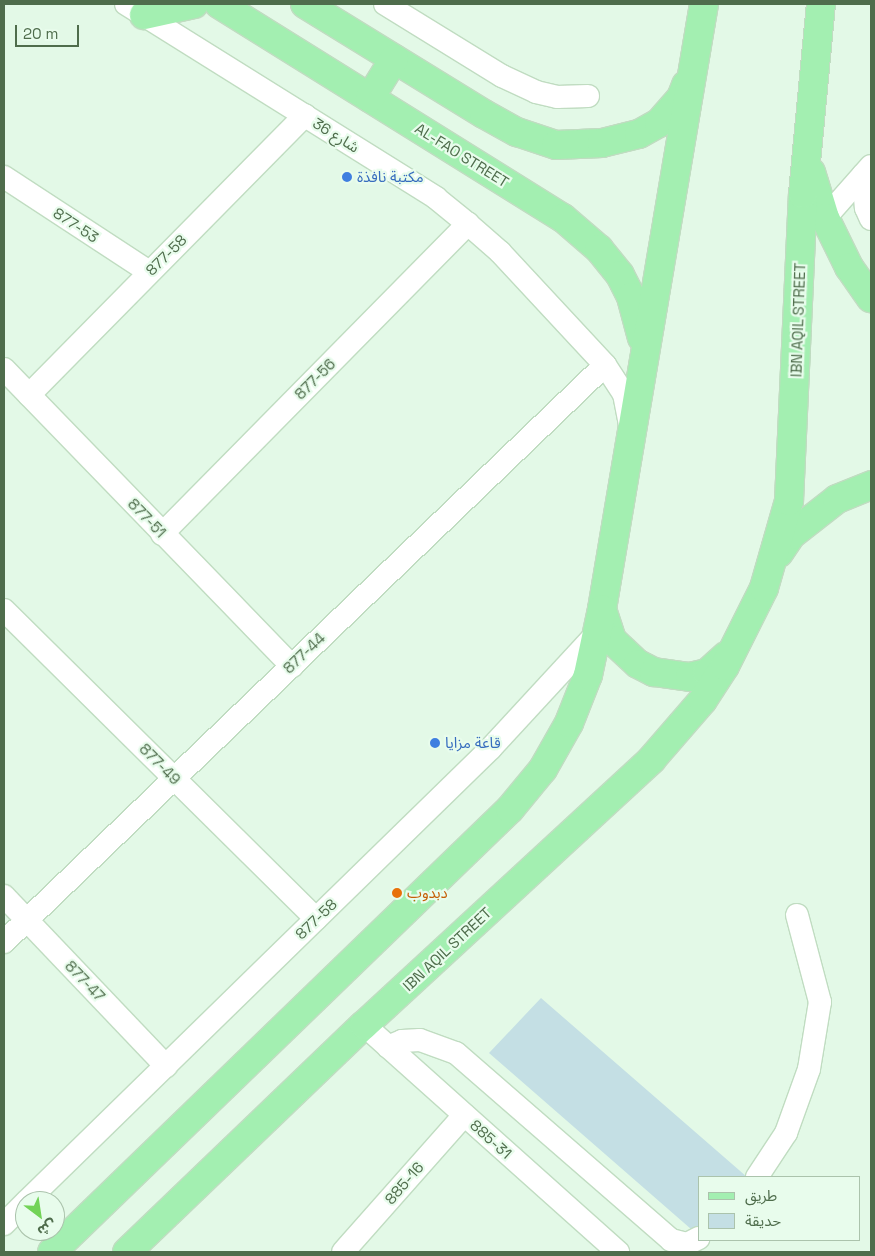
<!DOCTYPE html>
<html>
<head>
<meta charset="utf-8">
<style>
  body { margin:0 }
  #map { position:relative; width:875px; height:1256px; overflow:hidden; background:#e3f9e7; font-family:"Space Grotesk","Noto Sans Arabic",sans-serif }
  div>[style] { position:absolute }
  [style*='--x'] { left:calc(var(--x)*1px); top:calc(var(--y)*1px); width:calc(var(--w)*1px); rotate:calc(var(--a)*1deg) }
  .green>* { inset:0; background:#c4dfe4 }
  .roads { filter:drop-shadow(1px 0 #c0dcc1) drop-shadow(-1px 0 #c0dcc1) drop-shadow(0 1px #c0dcc1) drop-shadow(0 -1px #c0dcc1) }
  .minor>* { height:22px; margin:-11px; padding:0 11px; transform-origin:11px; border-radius:11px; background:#fff }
  .major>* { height:28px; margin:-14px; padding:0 14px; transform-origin:14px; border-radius:14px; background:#a3efb1 }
  .dots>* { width:14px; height:14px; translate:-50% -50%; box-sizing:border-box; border:2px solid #e8fcec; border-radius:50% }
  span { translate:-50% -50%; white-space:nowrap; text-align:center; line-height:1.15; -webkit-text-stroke:4.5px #e8fcec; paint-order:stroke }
  .street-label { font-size:15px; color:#4f6d4c }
  .shop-label { font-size:15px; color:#366cbe }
  .left { translate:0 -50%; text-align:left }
  .food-label { font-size:15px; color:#c56008 }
  .frame { position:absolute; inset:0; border:5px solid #4f6d4c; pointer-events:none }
  .legend { position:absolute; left:698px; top:1176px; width:162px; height:65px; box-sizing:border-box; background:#e8fcec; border:1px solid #abc3ac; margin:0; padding:6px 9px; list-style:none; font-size:15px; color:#4f6d4c }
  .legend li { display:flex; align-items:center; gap:10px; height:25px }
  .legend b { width:25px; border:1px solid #abc3ac }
  .north { position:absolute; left:15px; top:1191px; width:50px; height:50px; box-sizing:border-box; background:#e8fcec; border:1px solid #abc3ac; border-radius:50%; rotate:149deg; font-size:14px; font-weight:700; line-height:20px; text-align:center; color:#4f6d4c }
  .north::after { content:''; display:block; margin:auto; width:18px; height:22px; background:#72d357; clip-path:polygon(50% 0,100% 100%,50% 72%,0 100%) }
  .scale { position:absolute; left:15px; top:25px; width:64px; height:22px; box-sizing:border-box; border:2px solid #4f6d4c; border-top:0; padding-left:6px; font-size:15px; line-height:18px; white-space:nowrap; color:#4f6d4c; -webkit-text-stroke:4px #e8fcec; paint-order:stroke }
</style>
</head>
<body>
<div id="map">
  <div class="green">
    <div style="clip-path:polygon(541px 998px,747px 1177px,699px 1177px,699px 1236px,489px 1053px)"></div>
  </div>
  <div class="roads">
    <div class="minor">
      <div style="--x:126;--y:4;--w:366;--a:32"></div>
      <div style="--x:436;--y:198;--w:41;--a:39.1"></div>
      <div style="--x:468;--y:224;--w:43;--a:41.2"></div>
      <div style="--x:500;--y:252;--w:154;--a:47.1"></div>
      <div style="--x:605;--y:365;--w:35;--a:57"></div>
      <div style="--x:624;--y:394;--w:33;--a:79"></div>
      <div style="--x:385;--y:4;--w:137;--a:31.6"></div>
      <div style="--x:502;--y:76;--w:38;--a:25"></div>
      <div style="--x:536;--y:92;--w:22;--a:13"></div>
      <div style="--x:557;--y:97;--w:31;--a:-2"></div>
      <div style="--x:863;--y:175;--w:33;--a:85"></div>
      <div style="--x:866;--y:208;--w:12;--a:66"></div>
      <div style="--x:4;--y:177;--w:173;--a:33.2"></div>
      <div style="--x:825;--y:218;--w:69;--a:-48.5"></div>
      <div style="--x:4;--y:369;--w:414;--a:45.9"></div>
      <div style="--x:29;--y:395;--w:393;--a:-45.4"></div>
      <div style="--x:162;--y:534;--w:436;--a:-45.4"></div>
      <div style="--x:4;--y:610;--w:439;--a:44.7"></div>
      <div style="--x:4;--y:896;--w:235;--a:46.4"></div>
      <div style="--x:4;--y:942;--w:833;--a:-43.83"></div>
      <div style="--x:364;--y:1025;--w:341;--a:41.8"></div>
      <div style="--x:388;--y:1047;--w:15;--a:-23"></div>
      <div style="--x:402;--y:1041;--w:18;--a:-3"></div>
      <div style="--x:420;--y:1040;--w:38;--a:20"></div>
      <div style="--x:456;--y:1053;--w:285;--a:41"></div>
      <div style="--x:671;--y:1240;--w:16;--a:14"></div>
      <div style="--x:687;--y:1244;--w:13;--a:-27"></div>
      <div style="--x:757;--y:1177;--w:53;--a:-56.6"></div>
      <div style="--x:786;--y:1133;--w:68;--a:-70.2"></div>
      <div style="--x:809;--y:1069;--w:68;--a:-80.7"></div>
      <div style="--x:820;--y:1002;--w:90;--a:-104.8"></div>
      <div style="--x:27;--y:1201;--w:648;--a:-44.31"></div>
      <div style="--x:491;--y:748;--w:158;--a:-47.3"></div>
      <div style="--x:4;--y:1224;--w:30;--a:-45"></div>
      <div style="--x:343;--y:1252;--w:183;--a:-48.5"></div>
    </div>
    <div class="major">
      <div style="--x:219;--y:4;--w:405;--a:31.9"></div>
      <div style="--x:563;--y:218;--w:48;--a:40.7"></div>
      <div style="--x:599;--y:249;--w:33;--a:51"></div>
      <div style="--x:620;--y:275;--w:25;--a:63"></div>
      <div style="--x:631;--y:297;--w:42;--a:75"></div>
      <div style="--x:305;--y:4;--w:210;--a:31.6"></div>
      <div style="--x:484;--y:114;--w:38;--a:29"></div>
      <div style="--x:517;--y:132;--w:41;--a:18.4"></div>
      <div style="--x:556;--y:145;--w:46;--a:-2.5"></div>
      <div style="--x:602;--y:143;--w:38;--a:-14"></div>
      <div style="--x:639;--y:134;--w:23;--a:-29"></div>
      <div style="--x:659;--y:123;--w:33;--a:-49"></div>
      <div style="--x:681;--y:98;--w:14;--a:-69"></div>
      <div style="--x:704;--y:4;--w:614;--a:99.57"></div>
      <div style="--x:602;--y:609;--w:33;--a:72"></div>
      <div style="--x:612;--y:640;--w:35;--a:43"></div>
      <div style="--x:638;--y:664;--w:18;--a:27"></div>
      <div style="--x:654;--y:672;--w:36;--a:8"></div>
      <div style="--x:690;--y:677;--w:17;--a:-13"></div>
      <div style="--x:707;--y:673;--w:25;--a:-42"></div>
      <div style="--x:144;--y:15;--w:51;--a:-12.4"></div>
      <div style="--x:370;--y:98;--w:46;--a:-58.4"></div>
      <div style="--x:811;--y:172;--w:48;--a:73.1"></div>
      <div style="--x:825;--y:218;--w:55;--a:63.9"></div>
      <div style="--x:849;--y:267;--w:38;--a:55"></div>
      <div style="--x:779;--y:553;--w:22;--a:-56"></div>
      <div style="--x:791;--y:535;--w:58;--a:-38"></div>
      <div style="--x:837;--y:499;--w:37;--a:-22"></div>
      <div style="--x:52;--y:1252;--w:637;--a:-44.05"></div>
      <div style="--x:510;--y:809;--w:52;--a:-50.5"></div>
      <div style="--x:543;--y:769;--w:53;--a:-60.5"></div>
      <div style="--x:569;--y:723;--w:52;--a:-68.4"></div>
      <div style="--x:588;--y:675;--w:67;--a:-78"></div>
      <div style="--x:127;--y:1252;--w:328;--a:-43.8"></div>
      <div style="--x:364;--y:1025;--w:391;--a:-42.7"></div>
      <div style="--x:651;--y:760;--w:79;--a:-49.1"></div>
      <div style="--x:703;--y:700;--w:40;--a:-57.1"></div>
      <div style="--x:725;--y:666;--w:87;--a:-63.4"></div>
      <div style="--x:764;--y:588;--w:91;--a:-74"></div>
      <div style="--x:789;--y:501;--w:307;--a:-87.4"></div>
      <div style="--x:803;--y:194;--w:191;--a:-84.6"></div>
    </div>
  </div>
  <div class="dots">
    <div style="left:347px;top:177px;background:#3f7fe0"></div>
    <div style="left:435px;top:743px;background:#3f7fe0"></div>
    <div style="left:397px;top:893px;background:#e8710a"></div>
  </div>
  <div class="street-label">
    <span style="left:336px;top:135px;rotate:32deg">شارع 36</span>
    <span style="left:462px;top:155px;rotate:32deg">AL-FAO STREET</span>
    <span style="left:76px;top:225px;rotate:33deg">877-53</span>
    <span style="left:166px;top:255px;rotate:-45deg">877-58</span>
    <span style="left:798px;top:320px;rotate:-88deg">IBN AQIL STREET</span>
    <span style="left:315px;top:379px;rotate:-45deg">877-56</span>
    <span style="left:147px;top:518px;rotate:46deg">877-51</span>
    <span style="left:304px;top:653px;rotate:-44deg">877-44</span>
    <span style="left:160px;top:764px;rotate:45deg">877-49</span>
    <span style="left:316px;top:919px;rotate:-44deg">877-58</span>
    <span style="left:447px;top:949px;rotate:-43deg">IBN AQIL STREET</span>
    <span style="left:85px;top:981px;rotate:46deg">877-47</span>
    <span style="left:491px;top:1139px;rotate:42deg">885-31</span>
    <span style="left:404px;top:1183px;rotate:-49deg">885-16</span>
  </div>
  <div class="shop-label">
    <span class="left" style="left:357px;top:177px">مكتبة نافذة</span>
    <span class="left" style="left:445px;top:743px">قاعة مزايا</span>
  </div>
  <div class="food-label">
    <span class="left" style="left:407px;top:893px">دبدوب</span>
  </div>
  <div class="frame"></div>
  <ul class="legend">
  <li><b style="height:6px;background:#a3efb1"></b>طريق</li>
  <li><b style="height:14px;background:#c4dfe4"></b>حديقة</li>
  </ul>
  <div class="north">ش</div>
  <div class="scale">20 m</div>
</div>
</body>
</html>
